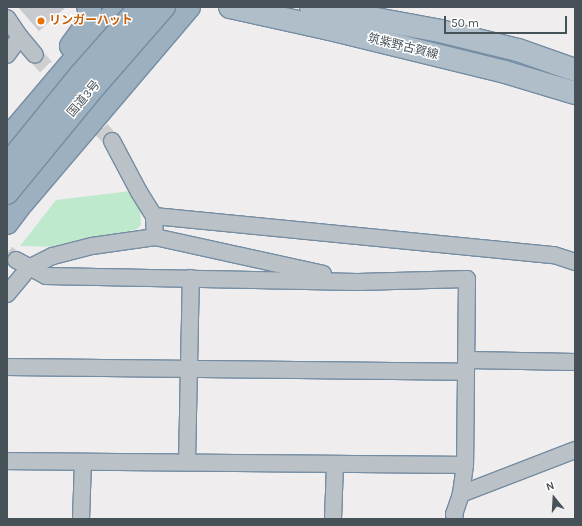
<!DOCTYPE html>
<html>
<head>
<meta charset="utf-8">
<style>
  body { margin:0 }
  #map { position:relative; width:582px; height:526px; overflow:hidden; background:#efeded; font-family:Karla,"Noto Sans JP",sans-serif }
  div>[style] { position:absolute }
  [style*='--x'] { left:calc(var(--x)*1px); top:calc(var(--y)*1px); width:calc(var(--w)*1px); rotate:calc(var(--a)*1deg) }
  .green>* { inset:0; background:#bfe9cd }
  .building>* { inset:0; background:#c7cacf }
  .minor-tunnel>* { height:16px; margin-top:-8px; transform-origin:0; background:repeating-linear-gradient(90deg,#cdcecf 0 16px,transparent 0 24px) }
  .roads { filter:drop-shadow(1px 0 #758da3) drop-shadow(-1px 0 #758da3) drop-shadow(0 1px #758da3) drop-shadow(0 -1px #758da3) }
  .minor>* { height:16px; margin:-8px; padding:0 8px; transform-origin:8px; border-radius:8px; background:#bac2c8 }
  .primary>* { height:22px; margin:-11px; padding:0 11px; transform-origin:11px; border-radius:11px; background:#afbec9 }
  .trunk>* { height:22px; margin:-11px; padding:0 11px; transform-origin:11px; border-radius:11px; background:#9cb0c0 }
  .bridges { filter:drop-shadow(1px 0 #758da3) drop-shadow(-1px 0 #758da3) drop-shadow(0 1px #758da3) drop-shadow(0 -1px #758da3) }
  .trunk-bridge>* { height:22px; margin:-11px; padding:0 11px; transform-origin:11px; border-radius:11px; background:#9cb0c0 }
  .dots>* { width:11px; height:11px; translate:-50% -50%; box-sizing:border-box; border:2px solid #fff; border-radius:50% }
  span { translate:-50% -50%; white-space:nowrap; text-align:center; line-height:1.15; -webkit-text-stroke:3px #fff; paint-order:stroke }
  .food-label { font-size:12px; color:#c56008; font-weight:700 }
  .left { translate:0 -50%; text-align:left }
  .street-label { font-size:12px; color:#475158 }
  .frame { position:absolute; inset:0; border:8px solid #475158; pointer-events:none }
  .north { position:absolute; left:534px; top:478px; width:40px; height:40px; -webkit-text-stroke:3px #fff; paint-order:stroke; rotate:342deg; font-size:11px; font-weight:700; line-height:16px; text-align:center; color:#475158 }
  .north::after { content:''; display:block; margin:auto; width:14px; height:18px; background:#475158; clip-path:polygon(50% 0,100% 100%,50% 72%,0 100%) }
  .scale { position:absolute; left:444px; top:16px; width:123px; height:18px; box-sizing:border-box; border:2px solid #475158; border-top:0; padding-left:5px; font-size:12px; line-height:14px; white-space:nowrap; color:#475158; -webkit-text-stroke:3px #fff; paint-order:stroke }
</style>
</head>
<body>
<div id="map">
  <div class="green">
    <div style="clip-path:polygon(131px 191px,140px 204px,141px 225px,137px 229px,63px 247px,20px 246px,56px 200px)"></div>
  </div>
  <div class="building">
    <div style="clip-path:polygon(18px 7px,66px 7px,39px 31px)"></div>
  </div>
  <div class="minor-tunnel">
    <div style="--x:35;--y:55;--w:45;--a:47.7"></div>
    <div style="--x:85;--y:112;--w:40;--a:47"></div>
    <div style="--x:7;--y:253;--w:11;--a:38"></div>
  </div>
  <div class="roads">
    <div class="minor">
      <div style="--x:7;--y:18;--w:23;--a:56"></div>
      <div style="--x:20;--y:37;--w:22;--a:126"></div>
      <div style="--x:20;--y:37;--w:23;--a:50"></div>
      <div style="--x:112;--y:141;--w:58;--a:62.1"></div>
      <div style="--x:139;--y:192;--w:28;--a:58"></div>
      <div style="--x:155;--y:237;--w:21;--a:-93"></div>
      <div style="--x:154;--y:216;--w:402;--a:5.6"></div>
      <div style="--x:554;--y:255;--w:22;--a:18"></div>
      <div style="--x:16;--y:260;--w:34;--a:28"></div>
      <div style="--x:46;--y:276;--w:312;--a:1.1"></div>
      <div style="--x:358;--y:282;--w:109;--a:-1.6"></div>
      <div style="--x:467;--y:279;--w:186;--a:90.6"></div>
      <div style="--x:465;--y:465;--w:29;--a:98"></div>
      <div style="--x:461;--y:494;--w:21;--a:109"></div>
      <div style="--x:454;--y:514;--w:5;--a:79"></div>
      <div style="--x:7;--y:294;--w:34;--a:-50"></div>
      <div style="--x:29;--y:268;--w:27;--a:-27"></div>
      <div style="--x:53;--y:256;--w:40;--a:-14.4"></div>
      <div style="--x:92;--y:246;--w:64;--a:-8.1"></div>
      <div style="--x:155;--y:237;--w:172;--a:12.4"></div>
      <div style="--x:467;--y:360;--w:108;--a:1.1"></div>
      <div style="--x:7;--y:367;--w:459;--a:0.6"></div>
      <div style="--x:7;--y:461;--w:458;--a:0.5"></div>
      <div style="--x:187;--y:462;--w:184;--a:-88.8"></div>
      <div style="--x:461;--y:494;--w:122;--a:-21.1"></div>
      <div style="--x:81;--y:519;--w:56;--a:-88"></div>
      <div style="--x:333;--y:519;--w:54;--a:-87.9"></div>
    </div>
    <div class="primary">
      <div style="--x:230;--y:7;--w:102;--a:12.4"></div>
      <div style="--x:330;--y:29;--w:180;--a:13.8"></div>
      <div style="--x:505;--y:72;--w:73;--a:16.7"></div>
      <div style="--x:311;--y:7;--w:131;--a:10.5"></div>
      <div style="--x:440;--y:31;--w:80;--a:13.7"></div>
      <div style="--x:518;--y:50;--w:60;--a:19.3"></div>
    </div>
    <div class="trunk">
      <div style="--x:71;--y:46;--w:26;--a:-54"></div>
      <div style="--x:86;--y:25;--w:14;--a:-73"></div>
      <div style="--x:90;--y:12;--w:5;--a:-112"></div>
      <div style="--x:7;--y:139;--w:173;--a:-49.7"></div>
      <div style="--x:7;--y:223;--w:26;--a:-53"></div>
      <div style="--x:23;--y:202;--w:256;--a:-49.6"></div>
    </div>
  </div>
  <div class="bridges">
    <div class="trunk-bridge">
      <div style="--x:7;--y:165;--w:117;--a:-50.9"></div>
      <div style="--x:81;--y:74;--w:89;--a:-48.6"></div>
      <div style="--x:7;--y:193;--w:139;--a:-50.6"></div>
      <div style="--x:95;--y:86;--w:105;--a:-48.9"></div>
    </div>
  </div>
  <div class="dots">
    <div style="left:41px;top:21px;background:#e8710a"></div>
  </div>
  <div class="food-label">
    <span class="left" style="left:49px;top:21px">リンガーハット</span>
  </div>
  <div class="street-label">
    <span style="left:403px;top:47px;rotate:14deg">筑紫野古賀線</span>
    <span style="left:84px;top:99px;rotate:-50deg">国道3号</span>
  </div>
  <div class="frame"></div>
  <div class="north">N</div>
  <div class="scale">50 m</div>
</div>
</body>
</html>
